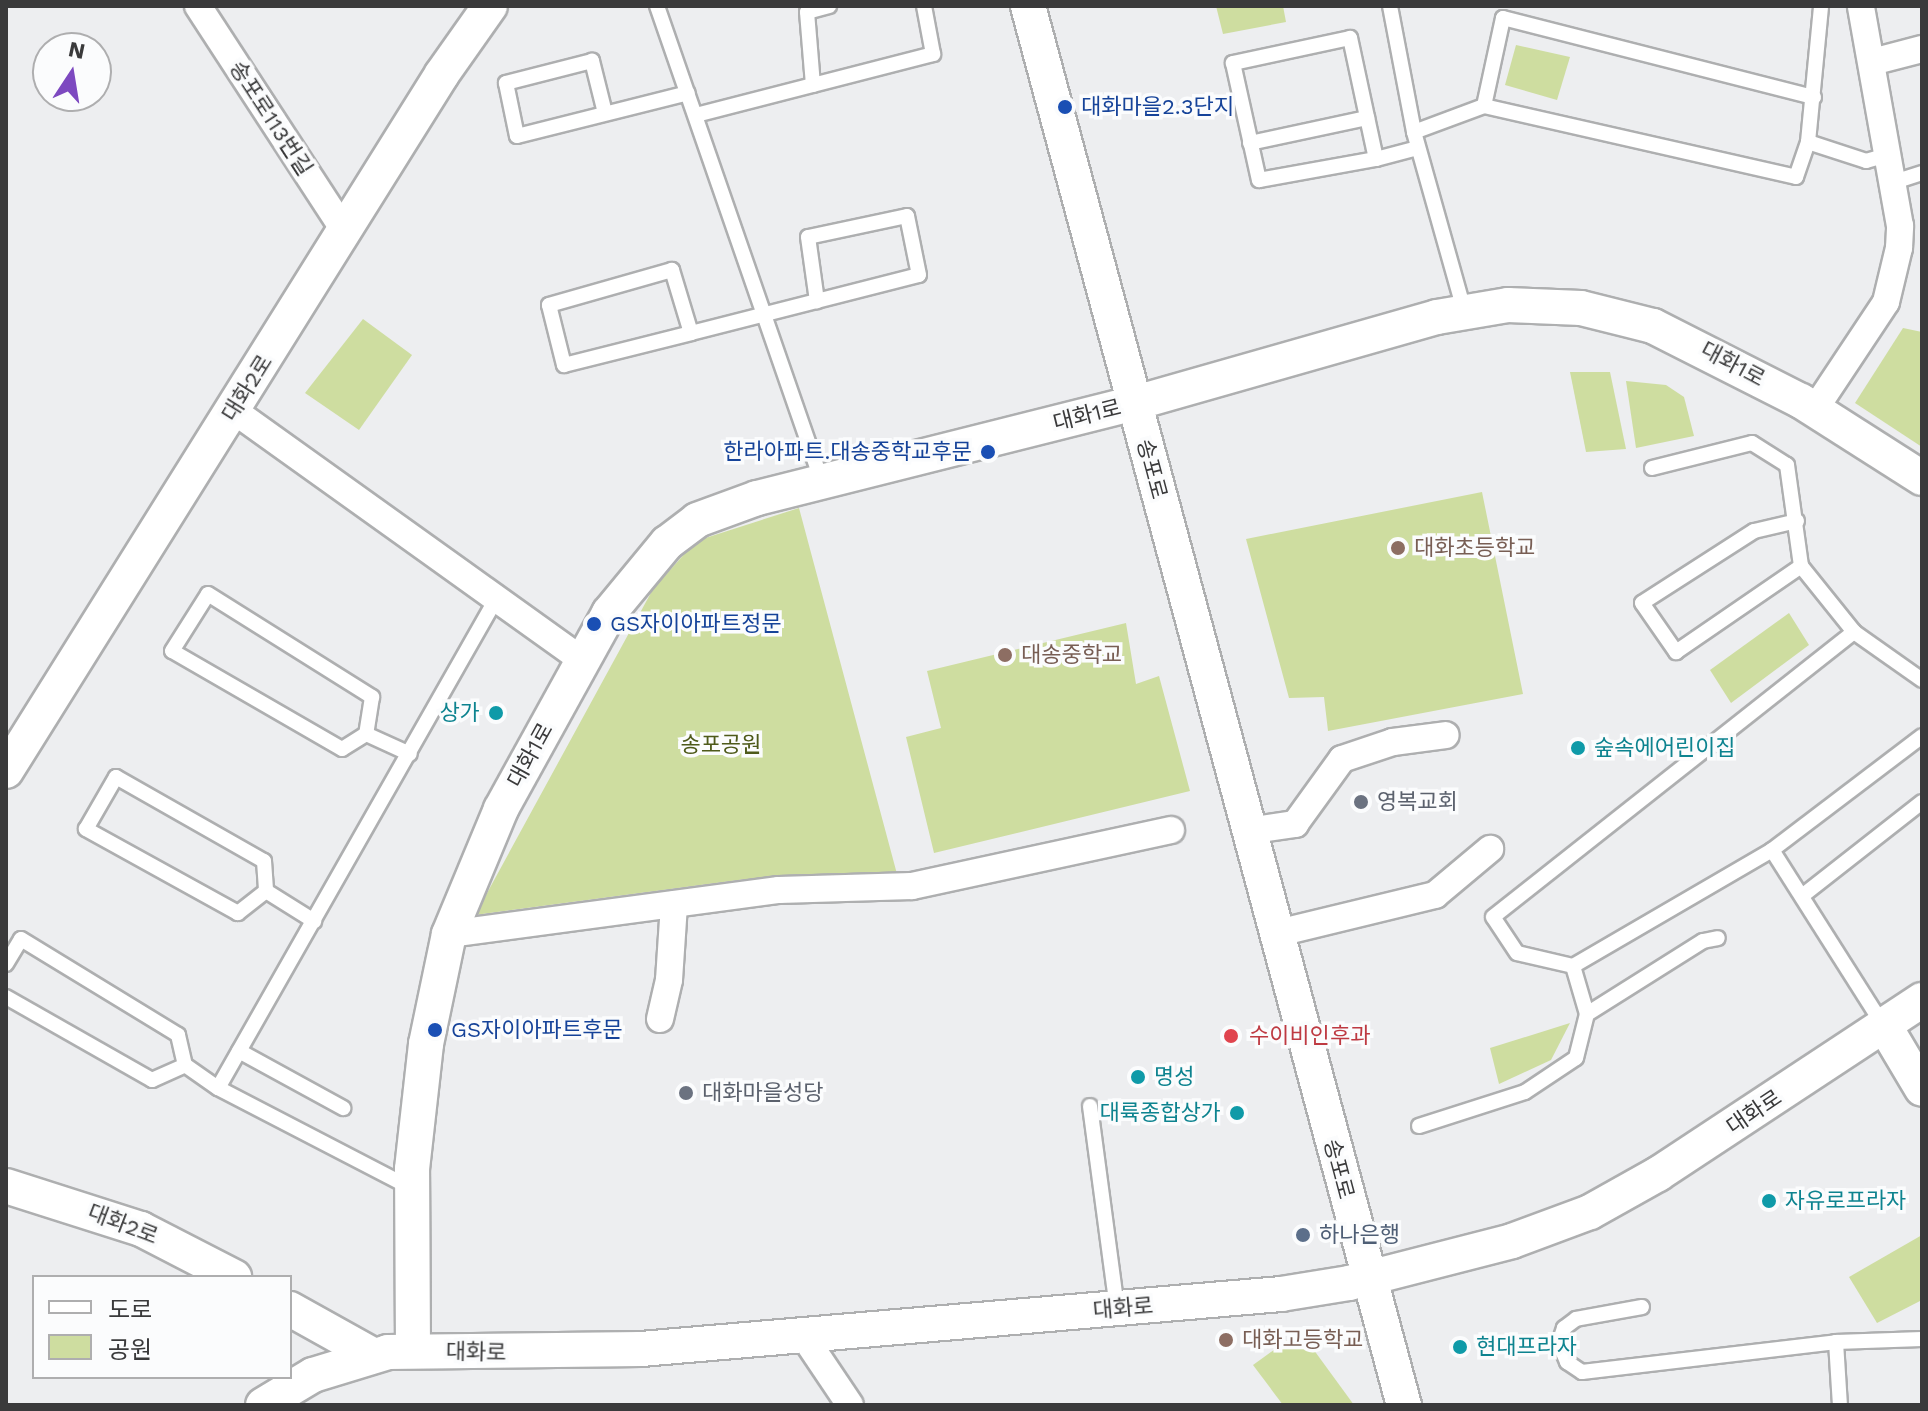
<!DOCTYPE html>
<html>
<head>
<meta charset="utf-8">
<style>
  body { margin:0 }
  #map { position:relative; width:1928px; height:1411px; overflow:hidden; background:#edeef0; font-family:"Work Sans","Noto Sans KR",sans-serif }
  div>[style] { position:absolute }
  [style*='--x'] { left:calc(var(--x)*1px); top:calc(var(--y)*1px); width:calc(var(--w)*1px); rotate:calc(var(--a)*1deg) }
  .green>* { inset:0; background:#cedda0 }
  .roads { filter:drop-shadow(2px 0 #aeafb0) drop-shadow(-2px 0 #aeafb0) drop-shadow(0 2px #aeafb0) drop-shadow(0 -2px #aeafb0) }
  .service>* { height:14px; margin:-7px; padding:0 7px; transform-origin:7px; border-radius:7px; background:#fff }
  .minor>* { height:26px; margin:-13px; padding:0 13px; transform-origin:13px; border-radius:13px; background:#fff }
  .tertiary>* { height:34px; margin:-17px; padding:0 17px; transform-origin:17px; border-radius:17px; background:#fff }
  .dots>* { width:22px; height:22px; translate:-50% -50%; box-sizing:border-box; border:4px solid #fbfcfd; border-radius:50% }
  span { translate:-50% -50%; white-space:nowrap; text-align:center; line-height:1.15; -webkit-text-stroke:7px #fbfcfd; paint-order:stroke }
  .transit-label { font-size:22px; color:#164399 }
  .left { translate:0 -50%; text-align:left }
  .right { translate:-100% -50%; text-align:right }
  .street-label { font-size:22px; color:#3a3a3b }
  .education-label { font-size:22px; color:#785e54 }
  .culture-label { font-size:22px; color:#0d838f }
  .park-label { font-size:22px; color:#4e5a1a }
  .worship-label { font-size:22px; color:#5b616d }
  .health-label { font-size:22px; color:#be3a42 }
  .service-label { font-size:22px; color:#4e5e75 }
  .frame { position:absolute; inset:0; border:8px solid #3a3a3b; pointer-events:none }
  .legend { position:absolute; left:32px; top:1275px; width:260px; height:104px; box-sizing:border-box; background:#fbfcfd; border:2px solid #aeaeaf; margin:0; padding:10px 14px; list-style:none; font-size:24px; color:#3a3a3b }
  .legend li { display:flex; align-items:center; gap:16px; height:40px }
  .legend b { width:40px; border:2px solid #aeaeaf }
  .north { position:absolute; left:32px; top:32px; width:80px; height:80px; box-sizing:border-box; background:#fbfcfd; border:2px solid #aeaeaf; border-radius:50%; rotate:12deg; font-size:22px; font-weight:700; line-height:32px; text-align:center; color:#3a3a3b }
  .north::after { content:''; display:block; margin:auto; width:28px; height:36px; background:#7d49c0; clip-path:polygon(50% 0,100% 100%,50% 72%,0 100%) }
</style>
</head>
<body>
<div id="map">
  <div class="green">
    <div style="clip-path:polygon(1216px 6px,1283px 6px,1286px 22px,1223px 34px)"></div>
    <div style="clip-path:polygon(1516px 45px,1570px 57px,1557px 100px,1505px 85px)"></div>
    <div style="clip-path:polygon(363px 319px,412px 355px,359px 430px,305px 393px)"></div>
    <div style="clip-path:polygon(1903px 328px,1922px 332px,1922px 447px,1855px 403px)"></div>
    <div style="clip-path:polygon(1570px 372px,1610px 372px,1626px 449px,1586px 452px)"></div>
    <div style="clip-path:polygon(1626px 381px,1666px 385px,1684px 397px,1694px 436px,1636px 448px)"></div>
    <div style="clip-path:polygon(1482px 492px,1523px 694px,1328px 731px,1324px 697px,1289px 698px,1246px 539px)"></div>
    <div style="clip-path:polygon(799px 508px,897px 874px,746px 879px,475px 915px,653px 589px,696px 541px)"></div>
    <div style="clip-path:polygon(1789px 613px,1809px 645px,1731px 703px,1710px 670px)"></div>
    <div style="clip-path:polygon(1126px 623px,1136px 684px,1159px 676px,1190px 791px,934px 853px,906px 737px,941px 728px,927px 671px)"></div>
    <div style="clip-path:polygon(1570px 1023px,1551px 1060px,1499px 1084px,1490px 1048px)"></div>
    <div style="clip-path:polygon(1922px 1235px,1922px 1300px,1877px 1323px,1849px 1277px)"></div>
    <div style="clip-path:polygon(1300px 1331px,1354px 1405px,1283px 1405px,1253px 1365px)"></div>
  </div>
  <div class="roads">
    <div class="service">
      <div style="--x:657;--y:6;--w:504;--a:70.88"></div>
      <div style="--x:1390;--y:6;--w:128;--a:79.2"></div>
      <div style="--x:1414;--y:132;--w:185;--a:74.3"></div>
      <div style="--x:813;--y:85;--w:73;--a:-94.7"></div>
      <div style="--x:807;--y:12;--w:23;--a:-15"></div>
      <div style="--x:1484;--y:106;--w:90;--a:-77.8"></div>
      <div style="--x:1503;--y:18;--w:321;--a:14.3"></div>
      <div style="--x:605;--y:113;--w:54;--a:-104"></div>
      <div style="--x:592;--y:61;--w:89;--a:165.7"></div>
      <div style="--x:506;--y:83;--w:54;--a:78.3"></div>
      <div style="--x:517;--y:136;--w:176;--a:-14.1"></div>
      <div style="--x:696;--y:115;--w:245;--a:-14.4"></div>
      <div style="--x:933;--y:54;--w:49;--a:-100.6"></div>
      <div style="--x:1414;--y:132;--w:75;--a:-20.4"></div>
      <div style="--x:1484;--y:106;--w:320;--a:12.8"></div>
      <div style="--x:1796;--y:177;--w:37;--a:-71"></div>
      <div style="--x:1808;--y:142;--w:137;--a:-84.5"></div>
      <div style="--x:1808;--y:142;--w:61;--a:18.1"></div>
      <div style="--x:1866;--y:161;--w:22;--a:-16"></div>
      <div style="--x:1250;--y:143;--w:120;--a:-12.1"></div>
      <div style="--x:1376;--y:159;--w:124;--a:-102.1"></div>
      <div style="--x:1350;--y:38;--w:120;--a:167.9"></div>
      <div style="--x:1233;--y:63;--w:120;--a:77.5"></div>
      <div style="--x:1259;--y:180;--w:119;--a:-10.2"></div>
      <div style="--x:1376;--y:159;--w:43;--a:-14.7"></div>
      <div style="--x:1891;--y:183;--w:33;--a:-18"></div>
      <div style="--x:691;--y:333;--w:66;--a:-106.8"></div>
      <div style="--x:672;--y:270;--w:128;--a:164.1"></div>
      <div style="--x:549;--y:305;--w:62;--a:76"></div>
      <div style="--x:564;--y:365;--w:131;--a:-14.1"></div>
      <div style="--x:691;--y:333;--w:235;--a:-14.3"></div>
      <div style="--x:919;--y:275;--w:60;--a:-101.5"></div>
      <div style="--x:907;--y:216;--w:101;--a:168"></div>
      <div style="--x:808;--y:237;--w:65;--a:82"></div>
      <div style="--x:1652;--y:468;--w:103;--a:-14"></div>
      <div style="--x:1752;--y:443;--w:41;--a:32.2"></div>
      <div style="--x:1787;--y:465;--w:102;--a:82.1"></div>
      <div style="--x:1801;--y:566;--w:85;--a:51.2"></div>
      <div style="--x:1854;--y:632;--w:83;--a:35.2"></div>
      <div style="--x:1797;--y:521;--w:44;--a:166.9"></div>
      <div style="--x:1754;--y:531;--w:133;--a:147.3"></div>
      <div style="--x:1642;--y:603;--w:60;--a:55.2"></div>
      <div style="--x:1676;--y:652;--w:152;--a:-34.5"></div>
      <div style="--x:208;--y:594;--w:194;--a:32.1"></div>
      <div style="--x:372;--y:697;--w:37;--a:99"></div>
      <div style="--x:366;--y:734;--w:28;--a:148"></div>
      <div style="--x:342;--y:749;--w:196;--a:-150"></div>
      <div style="--x:172;--y:651;--w:67;--a:-57.7"></div>
      <div style="--x:366;--y:734;--w:48;--a:24.4"></div>
      <div style="--x:116;--y:777;--w:170;--a:29.6"></div>
      <div style="--x:264;--y:861;--w:30;--a:86"></div>
      <div style="--x:266;--y:891;--w:36;--a:142"></div>
      <div style="--x:238;--y:913;--w:174;--a:-151.1"></div>
      <div style="--x:86;--y:829;--w:60;--a:-60"></div>
      <div style="--x:1772;--y:850;--w:207;--a:57.6"></div>
      <div style="--x:266;--y:891;--w:57;--a:32"></div>
      <div style="--x:1802;--y:896;--w:152;--a:-38.1"></div>
      <div style="--x:6;--y:964;--w:29;--a:-59"></div>
      <div style="--x:21;--y:939;--w:184;--a:31.4"></div>
      <div style="--x:178;--y:1035;--w:31;--a:77"></div>
      <div style="--x:185;--y:1065;--w:40;--a:34.9"></div>
      <div style="--x:218;--y:1088;--w:217;--a:27.4"></div>
      <div style="--x:1573;--y:966;--w:230;--a:-30.2"></div>
      <div style="--x:1772;--y:850;--w:188;--a:-37.2"></div>
      <div style="--x:6;--y:997;--w:168;--a:29.6"></div>
      <div style="--x:152;--y:1080;--w:36;--a:-24"></div>
      <div style="--x:1587;--y:1014;--w:137;--a:-32.2"></div>
      <div style="--x:1703;--y:941;--w:15;--a:-11"></div>
      <div style="--x:239;--y:1051;--w:119;--a:28.7"></div>
      <div style="--x:218;--y:1088;--w:562;--a:-60.38"></div>
      <div style="--x:1090;--y:1106;--w:204;--a:82.4"></div>
      <div style="--x:1419;--y:1126;--w:111;--a:-17.8"></div>
      <div style="--x:1525;--y:1092;--w:61;--a:-33.7"></div>
      <div style="--x:1576;--y:1058;--w:45;--a:-76"></div>
      <div style="--x:1587;--y:1014;--w:50;--a:-106.3"></div>
      <div style="--x:1573;--y:966;--w:57;--a:-166.9"></div>
      <div style="--x:1517;--y:953;--w:43;--a:-123.7"></div>
      <div style="--x:1493;--y:917;--w:460;--a:-38.3"></div>
      <div style="--x:1642;--y:1307;--w:67;--a:169.7"></div>
      <div style="--x:1576;--y:1319;--w:15;--a:143"></div>
      <div style="--x:1564;--y:1328;--w:16;--a:108"></div>
      <div style="--x:1559;--y:1343;--w:21;--a:67"></div>
      <div style="--x:1567;--y:1362;--w:18;--a:34"></div>
      <div style="--x:1582;--y:1372;--w:256;--a:-6.7"></div>
      <div style="--x:1836;--y:1342;--w:86;--a:-2"></div>
      <div style="--x:1836;--y:1342;--w:63;--a:86.4"></div>
    </div>
    <div class="minor">
      <div style="--x:198;--y:6;--w:267;--a:56.9"></div>
      <div style="--x:1872;--y:62;--w:52;--a:-14.6"></div>
      <div style="--x:1815;--y:409;--w:128;--a:-56.4"></div>
      <div style="--x:1886;--y:302;--w:56;--a:-76.5"></div>
      <div style="--x:1899;--y:248;--w:22;--a:-87"></div>
      <div style="--x:1900;--y:226;--w:223;--a:-100.1"></div>
      <div style="--x:233;--y:410;--w:429;--a:35.6"></div>
      <div style="--x:1247;--y:831;--w:49;--a:-8.3"></div>
      <div style="--x:1295;--y:824;--w:80;--a:-54.1"></div>
      <div style="--x:1342;--y:759;--w:54;--a:-18.4"></div>
      <div style="--x:1393;--y:742;--w:53;--a:-7.5"></div>
      <div style="--x:449;--y:934;--w:333;--a:-7.6"></div>
      <div style="--x:779;--y:890;--w:133;--a:-1.7"></div>
      <div style="--x:912;--y:886;--w:265;--a:-12.2"></div>
      <div style="--x:1274;--y:934;--w:166;--a:-13.6"></div>
      <div style="--x:1435;--y:895;--w:72;--a:-39.9"></div>
      <div style="--x:660;--y:1019;--w:40;--a:-77"></div>
      <div style="--x:669;--y:980;--w:76;--a:-86.2"></div>
      <div style="--x:803;--y:1335;--w:84;--a:56.1"></div>
    </div>
    <div class="tertiary">
      <div style="--x:1028;--y:6;--w:1449;--a:74.96"></div>
      <div style="--x:6;--y:771;--w:822;--a:-57.97"></div>
      <div style="--x:442;--y:74;--w:83;--a:-54.8"></div>
      <div style="--x:1884;--y:1025;--w:74;--a:59.3"></div>
      <div style="--x:6;--y:1186;--w:142;--a:17.7"></div>
      <div style="--x:141;--y:1229;--w:105;--a:27.3"></div>
      <div style="--x:290;--y:1309;--w:93;--a:29.1"></div>
      <div style="--x:413;--y:1351;--w:182;--a:-90.3"></div>
      <div style="--x:412;--y:1169;--w:126;--a:-83.6"></div>
      <div style="--x:426;--y:1044;--w:112;--a:-78.2"></div>
      <div style="--x:449;--y:934;--w:135;--a:-67.4"></div>
      <div style="--x:501;--y:809;--w:224;--a:-61.1"></div>
      <div style="--x:609;--y:613;--w:91;--a:-50.4"></div>
      <div style="--x:667;--y:543;--w:38;--a:-37"></div>
      <div style="--x:697;--y:520;--w:64;--a:-20.1"></div>
      <div style="--x:757;--y:498;--w:390;--a:-14.1"></div>
      <div style="--x:1135;--y:403;--w:314;--a:-15.9"></div>
      <div style="--x:1437;--y:317;--w:72;--a:-9.6"></div>
      <div style="--x:1508;--y:305;--w:73;--a:2.4"></div>
      <div style="--x:1581;--y:308;--w:74;--a:14"></div>
      <div style="--x:1653;--y:326;--w:166;--a:26.9"></div>
      <div style="--x:1801;--y:401;--w:143;--a:32.5"></div>
      <div style="--x:263;--y:1405;--w:58;--a:-31"></div>
      <div style="--x:313;--y:1375;--w:78;--a:-17"></div>
      <div style="--x:388;--y:1352;--w:253;--a:-0.7"></div>
      <div style="--x:641;--y:1349;--w:642;--a:-4.91"></div>
      <div style="--x:1281;--y:1294;--w:69;--a:-9.2"></div>
      <div style="--x:1349;--y:1283;--w:168;--a:-14.4"></div>
      <div style="--x:1512;--y:1241;--w:83;--a:-20.4"></div>
      <div style="--x:1590;--y:1212;--w:78;--a:-29.2"></div>
      <div style="--x:1658;--y:1174;--w:316;--a:-33.4"></div>
    </div>
  </div>
  <div class="dots">
    <div style="left:1065px;top:107px;background:#1a4fb4"></div>
    <div style="left:988px;top:452px;background:#1a4fb4"></div>
    <div style="left:1398px;top:548px;background:#8d6e63"></div>
    <div style="left:594px;top:624px;background:#1a4fb4"></div>
    <div style="left:1005px;top:655px;background:#8d6e63"></div>
    <div style="left:496px;top:713px;background:#0f9aa8"></div>
    <div style="left:1578px;top:748px;background:#0f9aa8"></div>
    <div style="left:1361px;top:802px;background:#6b7280"></div>
    <div style="left:435px;top:1030px;background:#1a4fb4"></div>
    <div style="left:1231px;top:1036px;background:#e0444e"></div>
    <div style="left:1138px;top:1077px;background:#0f9aa8"></div>
    <div style="left:686px;top:1093px;background:#6b7280"></div>
    <div style="left:1237px;top:1113px;background:#0f9aa8"></div>
    <div style="left:1769px;top:1201px;background:#0f9aa8"></div>
    <div style="left:1303px;top:1235px;background:#5c6f8a"></div>
    <div style="left:1226px;top:1340px;background:#8d6e63"></div>
    <div style="left:1460px;top:1347px;background:#0f9aa8"></div>
  </div>
  <div class="transit-label">
    <span class="left" style="left:1081px;top:107px">대화마을2.3단지</span>
    <span class="right" style="left:972px;top:452px">한라아파트.대송중학교후문</span>
    <span class="left" style="left:610px;top:624px">GS자이아파트정문</span>
    <span class="left" style="left:451px;top:1030px">GS자이아파트후문</span>
  </div>
  <div class="street-label">
    <span style="left:271px;top:118px;rotate:57deg">송포로113번길</span>
    <span style="left:1733px;top:364px;rotate:28deg">대화1로</span>
    <span style="left:247px;top:388px;rotate:-58deg">대화2로</span>
    <span style="left:1087px;top:415px;rotate:-14deg">대화1로</span>
    <span style="left:1152px;top:469px;rotate:75deg">송포로</span>
    <span style="left:530px;top:755px;rotate:-61deg">대화1로</span>
    <span style="left:1754px;top:1112px;rotate:-34deg">대화로</span>
    <span style="left:1339px;top:1169px;rotate:75deg">송포로</span>
    <span style="left:123px;top:1224px;rotate:21deg">대화2로</span>
    <span style="left:1123px;top:1308px;rotate:-5deg">대화로</span>
    <span style="left:476px;top:1352px;rotate:1deg">대화로</span>
  </div>
  <div class="education-label">
    <span class="left" style="left:1414px;top:548px">대화초등학교</span>
    <span class="left" style="left:1021px;top:655px">대송중학교</span>
    <span class="left" style="left:1242px;top:1340px">대화고등학교</span>
  </div>
  <div class="culture-label">
    <span class="right" style="left:480px;top:713px">상가</span>
    <span class="left" style="left:1594px;top:748px">숲속에어린이집</span>
    <span class="left" style="left:1154px;top:1077px">명성</span>
    <span class="right" style="left:1221px;top:1113px">대륙종합상가</span>
    <span class="left" style="left:1785px;top:1201px">자유로프라자</span>
    <span class="left" style="left:1476px;top:1347px">현대프라자</span>
  </div>
  <div class="park-label">
    <span style="left:721px;top:745px">송포공원</span>
  </div>
  <div class="worship-label">
    <span class="left" style="left:1377px;top:802px">영복교회</span>
    <span class="left" style="left:702px;top:1093px">대화마을성당</span>
  </div>
  <div class="health-label">
    <span class="left" style="left:1249px;top:1036px">수이비인후과</span>
  </div>
  <div class="service-label">
    <span class="left" style="left:1319px;top:1235px">하나은행</span>
  </div>
  <div class="frame"></div>
  <ul class="legend">
  <li><b style="height:10px;background:#fff"></b>도로</li>
  <li><b style="height:22px;background:#cedda0"></b>공원</li>
  </ul>
  <div class="north">N</div>
</div>
</body>
</html>
